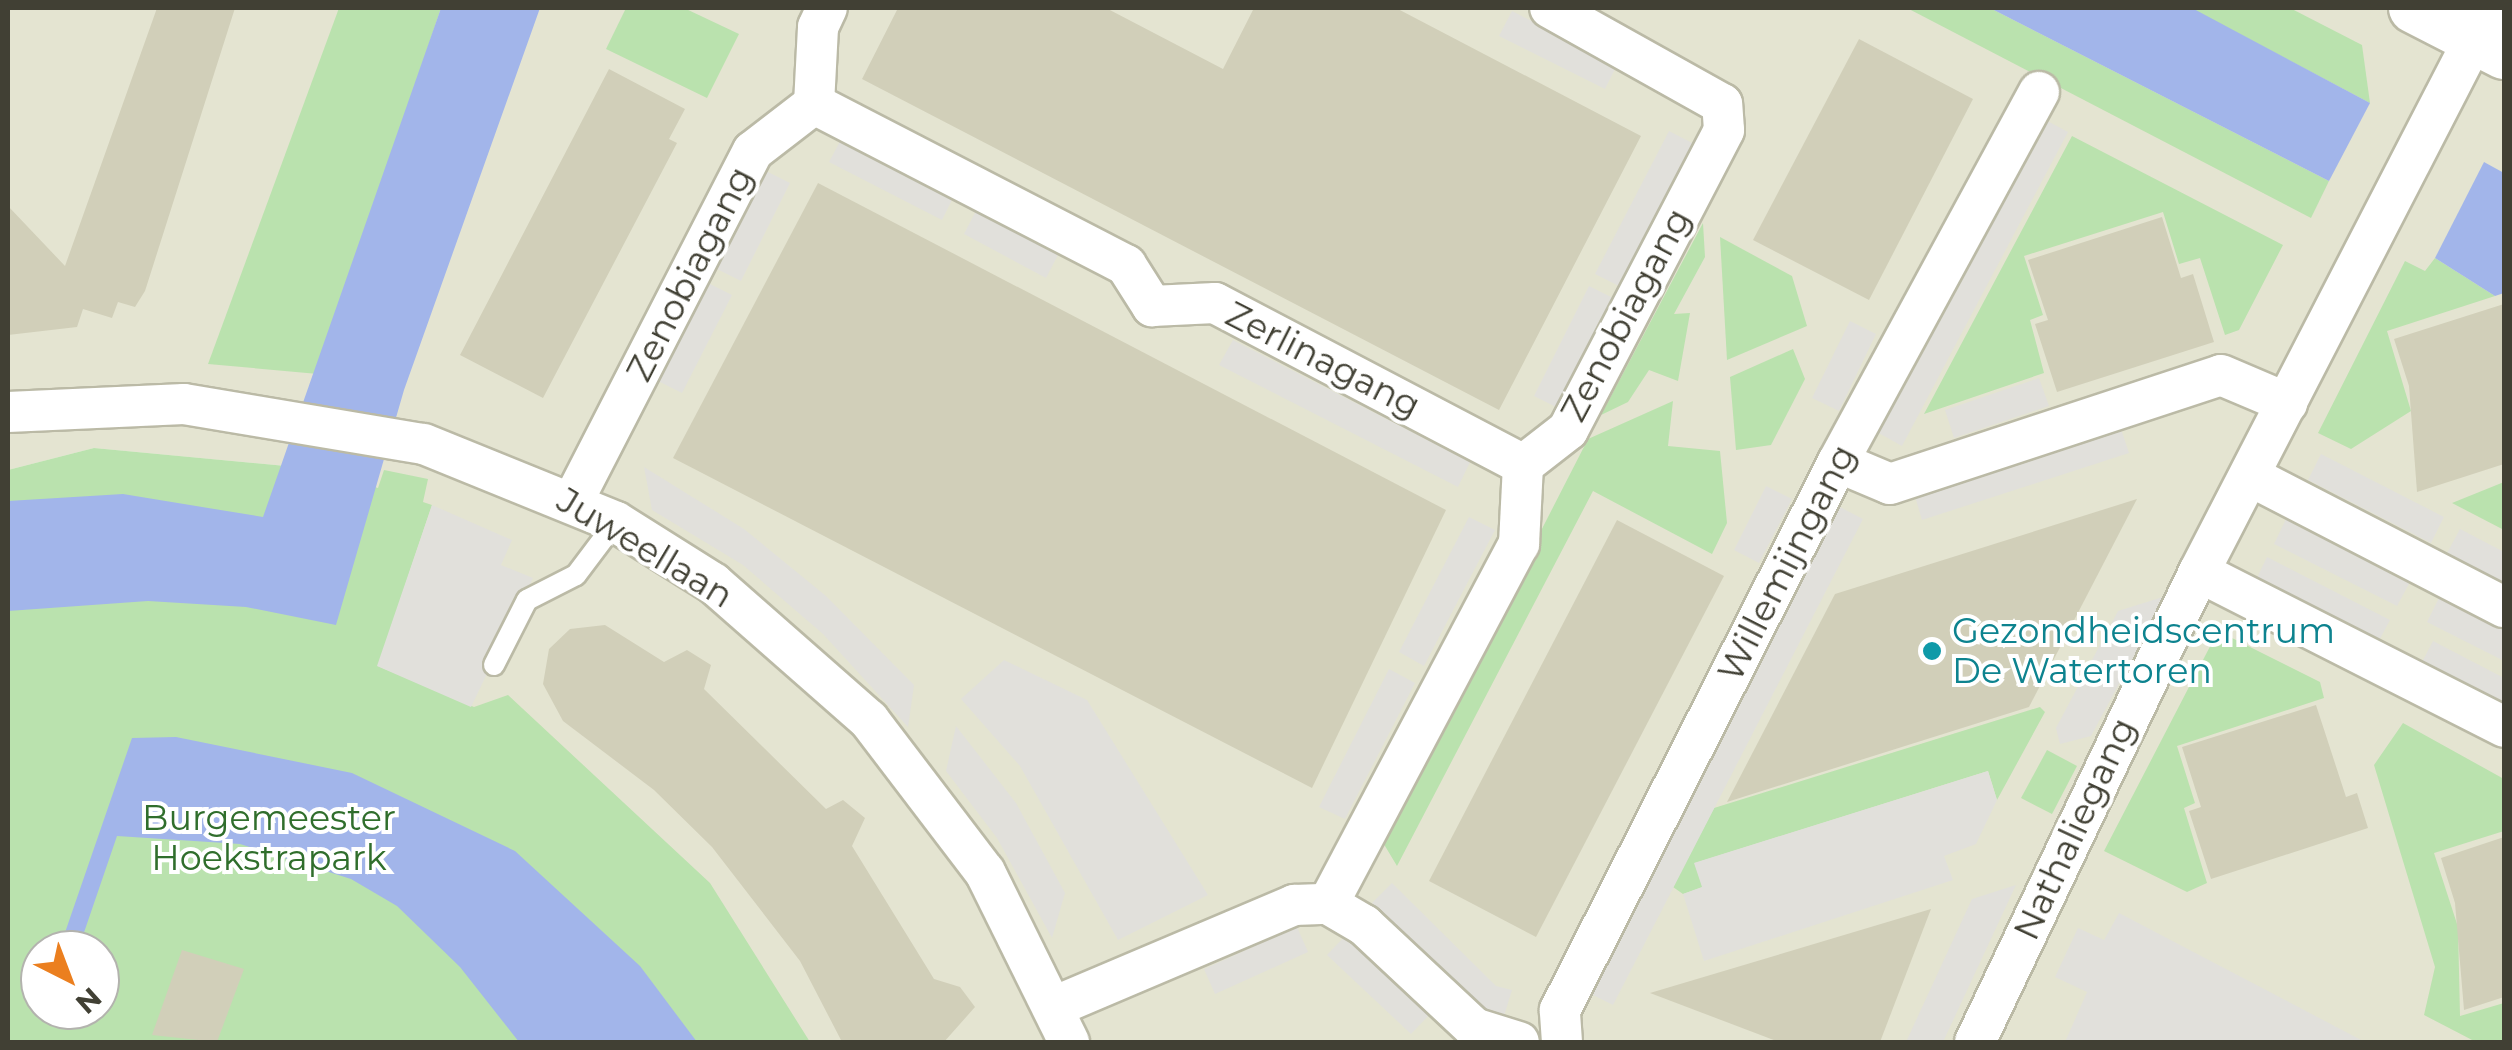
<!DOCTYPE html>
<html>
<head>
<meta charset="utf-8">
<style>
  body { margin:0 }
  #map { position:relative; width:2512px; height:1050px; overflow:hidden; background:#f0f0e3; font-family:Montserrat,sans-serif }
  div>[style] { position:absolute }
  [style*='--x'] { left:calc(var(--x)*1px); top:calc(var(--y)*1px); width:calc(var(--w)*1px); rotate:calc(var(--a)*1deg) }
  .residential>* { inset:0; background:#e4e4d1 }
  .green>* { inset:0; background:#bae2ae }
  .parking>* { inset:0; background:#e1e0db }
  .water>* { inset:0; background:#a2b5ea }
  .building>* { inset:0; background:#d1cfb9 }
  .roads { filter:drop-shadow(2px 0 #bbbaa6) drop-shadow(-2px 0 #bbbaa6) drop-shadow(0 2px #bbbaa6) drop-shadow(0 -2px #bbbaa6) }
  .service>* { height:20px; margin:-10px; padding:0 10px; transform-origin:10px; border-radius:10px; background:#fff }
  .minor>* { height:40px; margin:-20px; padding:0 20px; transform-origin:20px; border-radius:20px; background:#fff }
  .tertiary>* { height:50px; margin:-25px; padding:0 25px; transform-origin:25px; border-radius:25px; background:#fff }
  .dots>* { width:28px; height:28px; translate:-50% -50%; box-sizing:border-box; border:5px solid #fff; border-radius:50% }
  span { translate:-50% -50%; white-space:nowrap; text-align:center; line-height:1.15; -webkit-text-stroke:8px #fff; paint-order:stroke }
  .street-label { font-size:35px; color:#414034 }
  .culture-label { font-size:35px; color:#0d838f }
  .left { translate:0 -50%; text-align:left }
  .park-label { font-size:35px; color:#306e2c }
  .frame { position:absolute; inset:0; border:10px solid #414034; pointer-events:none }
  .north { position:absolute; left:20px; top:930px; width:100px; height:100px; box-sizing:border-box; background:#fff; border:2px solid #b3b3ae; border-radius:50%; rotate:138deg; font-size:28px; font-weight:700; line-height:40px; text-align:center; color:#414034 }
  .north::after { content:''; display:block; margin:auto; width:35px; height:45px; background:#eb7f1f; clip-path:polygon(50% 0,100% 100%,50% 72%,0 100%) }
</style>
</head>
<body>
<div id="map">
  <div class="residential">
    <div style="clip-path:polygon(8px 8px,2504px 8px,2504px 1042px,718px 1042px,377px 666px,307px 468px,94px 448px,8px 470px)"></div>
  </div>
  <div class="green">
    <div style="clip-path:polygon(339px 8px,441px 8px,318px 374px,208px 364px)"></div>
    <div style="clip-path:polygon(626px 8px,684px 8px,739px 34px,707px 98px,606px 49px)"></div>
    <div style="clip-path:polygon(1907px 8px,1990px 8px,2329px 181px,2311px 218px)"></div>
    <div style="clip-path:polygon(2190px 8px,2290px 8px,2362px 45px,2370px 103px)"></div>
    <div style="clip-path:polygon(2072px 136px,2283px 245px,2239px 330px,2225px 335px,2200px 258px,2179px 264px,2163px 212px,2024px 256px,2043px 315px,2030px 320px,2044px 373px,1924px 414px)"></div>
    <div style="clip-path:polygon(1703px 223px,1705px 257px,1674px 314px,1690px 313px,1678px 381px,1649px 370px,1628px 402px,1601px 415px)"></div>
    <div style="clip-path:polygon(1720px 237px,1792px 276px,1807px 326px,1727px 360px)"></div>
    <div style="clip-path:polygon(2435px 258px,2495px 296px,2387px 331px,2411px 411px,2351px 449px,2318px 433px,2405px 261px,2425px 271px)"></div>
    <div style="clip-path:polygon(1793px 349px,1805px 379px,1771px 445px,1736px 450px,1730px 377px)"></div>
    <div style="clip-path:polygon(1673px 401px,1668px 446px,1720px 451px,1727px 523px,1712px 554px,1593px 491px,1397px 866px,1382px 841px,1588px 439px)"></div>
    <div style="clip-path:polygon(evenodd,94px 448px,307px 468px,378px 488px,384px 470px,428px 479px,423px 502px,432px 505px,378px 666px,474px 707px,508px 695px,710px 883px,810px 1042px,8px 1042px,8px 470px,94px 448px,40px 950px,100px 950px,100px 1010px,40px 1010px,40px 950px)"></div>
    <div style="clip-path:polygon(2504px 482px,2504px 530px,2452px 503px)"></div>
    <div style="clip-path:polygon(2218px 631px,2320px 682px,2324px 698px,2177px 746px,2195px 803px,2184px 808px,2207px 883px,2187px 892px,2104px 851px)"></div>
    <div style="clip-path:polygon(2040px 707px,2045px 712px,1997px 800px,1988px 771px,1695px 863px,1703px 887px,1683px 894px,1673px 887px,1714px 808px)"></div>
    <div style="clip-path:polygon(2403px 723px,2504px 779px,2504px 831px,2434px 853px,2458px 927px,2460px 1016px,2504px 1003px,2504px 1042px,2476px 1042px,2424px 1015px,2435px 967px,2374px 765px)"></div>
    <div style="clip-path:polygon(2047px 750px,2077px 766px,2052px 814px,2021px 798px)"></div>
  </div>
  <div class="parking">
    <div style="clip-path:polygon(1512px 11px,1617px 65px,1605px 89px,1499px 36px)"></div>
    <div style="clip-path:polygon(2040px 117px,2068px 132px,1902px 446px,1875px 431px)"></div>
    <div style="clip-path:polygon(1669px 131px,1696px 145px,1621px 287px,1595px 274px)"></div>
    <div style="clip-path:polygon(843px 136px,955px 194px,942px 220px,829px 162px)"></div>
    <div style="clip-path:polygon(766px 171px,790px 183px,741px 281px,717px 269px)"></div>
    <div style="clip-path:polygon(978px 207px,1060px 251px,1046px 278px,964px 234px)"></div>
    <div style="clip-path:polygon(708px 283px,732px 295px,682px 393px,658px 381px)"></div>
    <div style="clip-path:polygon(1589px 286px,1615px 299px,1560px 409px,1534px 396px)"></div>
    <div style="clip-path:polygon(1850px 321px,1876px 334px,1839px 411px,1812px 398px)"></div>
    <div style="clip-path:polygon(1233px 340px,1470px 462px,1458px 487px,1219px 365px)"></div>
    <div style="clip-path:polygon(2039px 378px,2049px 406px,1954px 438px,1945px 410px)"></div>
    <div style="clip-path:polygon(2120px 426px,2129px 453px,1922px 520px,1914px 493px)"></div>
    <div style="clip-path:polygon(2321px 454px,2444px 517px,2431px 543px,2308px 480px)"></div>
    <div style="clip-path:polygon(644px 467px,744px 529px,826px 596px,914px 685px,908px 727px,823px 634px,743px 565px,652px 510px)"></div>
    <div style="clip-path:polygon(1766px 486px,1792px 499px,1759px 563px,1734px 550px)"></div>
    <div style="clip-path:polygon(432px 505px,512px 540px,501px 565px,533px 578px,471px 707px,377px 666px)"></div>
    <div style="clip-path:polygon(1836px 505px,1863px 519px,1613px 1005px,1587px 992px)"></div>
    <div style="clip-path:polygon(1469px 517px,1495px 530px,1424px 666px,1399px 652px)"></div>
    <div style="clip-path:polygon(2287px 517px,2411px 580px,2397px 606px,2274px 544px)"></div>
    <div style="clip-path:polygon(2460px 529px,2504px 552px,2504px 585px,2446px 555px)"></div>
    <div style="clip-path:polygon(2267px 557px,2390px 620px,2376px 646px,2254px 584px)"></div>
    <div style="clip-path:polygon(2166px 596px,2091px 736px,2060px 744px,2056px 728px,2118px 611px)"></div>
    <div style="clip-path:polygon(2440px 596px,2504px 629px,2504px 661px,2427px 622px)"></div>
    <div style="clip-path:polygon(2433px 641px,2504px 678px,2504px 710px,2420px 666px)"></div>
    <div style="clip-path:polygon(1004px 660px,1087px 700px,1208px 895px,1118px 940px,1020px 766px,961px 699px)"></div>
    <div style="clip-path:polygon(1389px 669px,1415px 683px,1345px 819px,1319px 807px)"></div>
    <div style="clip-path:polygon(956px 726px,1016px 803px,1065px 893px,1052px 938px,997px 838px,946px 771px)"></div>
    <div style="clip-path:polygon(1988px 771px,1997px 800px,1976px 844px,1944px 856px,1953px 880px,1704px 961px,1683px 894px,1702px 887px,1694px 863px)"></div>
    <div style="clip-path:polygon(1392px 883px,1496px 986px,1512px 990px,1504px 1016px,1485px 1010px,1372px 903px)"></div>
    <div style="clip-path:polygon(2016px 885px,1943px 1042px,1906px 1042px,1972px 899px)"></div>
    <div style="clip-path:polygon(2119px 913px,2365px 1042px,2065px 1042px,2087px 992px,2055px 977px,2078px 928px,2104px 940px)"></div>
    <div style="clip-path:polygon(1297px 927px,1308px 952px,1215px 994px,1204px 969px)"></div>
    <div style="clip-path:polygon(1347px 934px,1430px 1014px,1411px 1034px,1327px 955px)"></div>
  </div>
  <div class="water">
    <div style="clip-path:polygon(441px 8px,540px 8px,404px 390px,336px 625px,246px 607px,148px 601px,8px 611px,8px 501px,123px 494px,263px 517px)"></div>
    <div style="clip-path:polygon(1990px 8px,2192px 8px,2370px 103px,2329px 181px)"></div>
    <div style="clip-path:polygon(2484px 162px,2504px 173px,2504px 293px,2495px 296px,2435px 258px)"></div>
    <div style="clip-path:polygon(176px 737px,352px 773px,515px 851px,640px 966px,697px 1042px,519px 1042px,460px 967px,397px 906px,351px 879px,240px 844px,117px 836px,78px 950px,59px 950px,132px 738px)"></div>
  </div>
  <div class="building">
    <div style="clip-path:polygon(157px 8px,235px 8px,145px 291px,135px 307px,118px 302px,112px 318px,83px 309px,77px 327px,8px 335px,8px 206px,65px 266px)"></div>
    <div style="clip-path:polygon(898px 8px,1106px 8px,1223px 69px,1254px 8px,1396px 8px,1641px 136px,1499px 410px,862px 79px)"></div>
    <div style="clip-path:polygon(1859px 39px,1973px 99px,1869px 300px,1753px 240px)"></div>
    <div style="clip-path:polygon(609px 69px,685px 109px,669px 139px,677px 143px,543px 398px,460px 355px)"></div>
    <div style="clip-path:polygon(818px 183px,1446px 510px,1312px 788px,673px 458px)"></div>
    <div style="clip-path:polygon(2162px 217px,2181px 278px,2193px 274px,2214px 342px,2057px 392px,2035px 324px,2048px 320px,2028px 260px)"></div>
    <div style="clip-path:polygon(2504px 304px,2504px 464px,2417px 492px,2409px 386px,2394px 339px)"></div>
    <div style="clip-path:polygon(2137px 499px,2029px 707px,1727px 802px,1835px 594px)"></div>
    <div style="clip-path:polygon(1617px 520px,1724px 576px,1536px 937px,1429px 881px)"></div>
    <div style="clip-path:polygon(605px 625px,664px 662px,687px 650px,711px 665px,704px 689px,826px 809px,843px 800px,865px 818px,852px 846px,934px 979px,960px 987px,975px 1007px,944px 1042px,842px 1042px,800px 961px,712px 847px,654px 790px,563px 721px,543px 684px,549px 649px,570px 629px)"></div>
    <div style="clip-path:polygon(2316px 705px,2346px 797px,2357px 793px,2368px 828px,2211px 879px,2189px 811px,2201px 807px,2182px 747px)"></div>
    <div style="clip-path:polygon(2504px 837px,2504px 997px,2464px 1010px,2455px 903px,2441px 858px)"></div>
    <div style="clip-path:polygon(1931px 909px,1880px 1042px,1779px 1042px,1650px 993px)"></div>
    <div style="clip-path:polygon(182px 950px,244px 969px,217px 1042px,152px 1035px)"></div>
  </div>
  <div class="roads">
    <div class="service">
      <div style="--x:494;--y:665;--w:73;--a:-63.1"></div>
      <div style="--x:527;--y:600;--w:55;--a:-27"></div>
      <div style="--x:576;--y:575;--w:66;--a:-53"></div>
    </div>
    <div class="minor">
      <div style="--x:814;--y:104;--w:351;--a:27.3"></div>
      <div style="--x:1126;--y:265;--w:49;--a:57.6"></div>
      <div style="--x:1152;--y:306;--w:63;--a:-2.7"></div>
      <div style="--x:1215;--y:303;--w:348;--a:27.7"></div>
      <div style="--x:8;--y:412;--w:176;--a:-2.6"></div>
      <div style="--x:184;--y:404;--w:243;--a:9.5"></div>
      <div style="--x:424;--y:444;--w:207;--a:22.1"></div>
      <div style="--x:616;--y:522;--w:115;--a:32.2"></div>
      <div style="--x:713;--y:583;--w:208;--a:41.3"></div>
      <div style="--x:869;--y:720;--w:191;--a:52.7"></div>
      <div style="--x:985;--y:872;--w:190;--a:63.7"></div>
      <div style="--x:1838;--y:462;--w:56;--a:22.9"></div>
      <div style="--x:1890;--y:484;--w:348;--a:-18.2"></div>
      <div style="--x:2221;--y:375;--w:72;--a:23"></div>
      <div style="--x:1523;--y:465;--w:57;--a:-37.9"></div>
      <div style="--x:1568;--y:430;--w:338;--a:-62.5"></div>
      <div style="--x:1724;--y:130;--w:26;--a:-94"></div>
      <div style="--x:1722;--y:104;--w:197;--a:-150.8"></div>
      <div style="--x:2250;--y:476;--w:286;--a:27.3"></div>
      <div style="--x:574;--y:499;--w:391;--a:-62.8"></div>
      <div style="--x:753;--y:151;--w:77;--a:-37.6"></div>
      <div style="--x:814;--y:104;--w:77;--a:-87"></div>
      <div style="--x:818;--y:27;--w:21;--a:-65"></div>
      <div style="--x:2199;--y:572;--w:342;--a:26.9"></div>
      <div style="--x:1328;--y:904;--w:408;--a:-62.1"></div>
      <div style="--x:1519;--y:544;--w:79;--a:-87.1"></div>
      <div style="--x:1056;--y:1006;--w:259;--a:-23"></div>
      <div style="--x:1294;--y:905;--w:34;--a:-2"></div>
      <div style="--x:1328;--y:904;--w:42;--a:30.3"></div>
      <div style="--x:1364;--y:925;--w:151;--a:43.1"></div>
      <div style="--x:1474;--y:1028;--w:47;--a:17.3"></div>
      <div style="--x:1562;--y:1042;--w:32;--a:-94"></div>
      <div style="--x:1560;--y:1010;--w:614;--a:-63.1"></div>
      <div style="--x:1838;--y:462;--w:421;--a:-61.5"></div>
      <div style="--x:1975;--y:1042;--w:521;--a:-64.52"></div>
      <div style="--x:2199;--y:572;--w:635;--a:-62.71"></div>
    </div>
    <div class="tertiary">
      <div style="--x:2414;--y:8;--w:101;--a:27.1"></div>
    </div>
  </div>
  <div class="dots">
    <div style="left:1932px;top:651px;background:#0f9aa8"></div>
  </div>
  <div class="street-label">
    <span style="left:690px;top:274px;rotate:-63deg">Zenobiagang</span>
    <span style="left:1626px;top:315px;rotate:-62deg">Zenobiagang</span>
    <span style="left:1323px;top:360px;rotate:27deg">Zerlinagang</span>
    <span style="left:645px;top:548px;rotate:31deg">Juweellaan</span>
    <span style="left:1787px;top:563px;rotate:-63deg">Willemijngang</span>
    <span style="left:2075px;top:829px;rotate:-65deg">Nathaliegang</span>
  </div>
  <div class="culture-label">
    <span class="left" style="left:1952px;top:651px">Gezondheidscentrum<br>De Watertoren</span>
  </div>
  <div class="park-label">
    <span style="left:269px;top:838px">Burgemeester<br>Hoekstrapark</span>
  </div>
  <div class="frame"></div>
  <div class="north">N</div>
</div>
</body>
</html>
